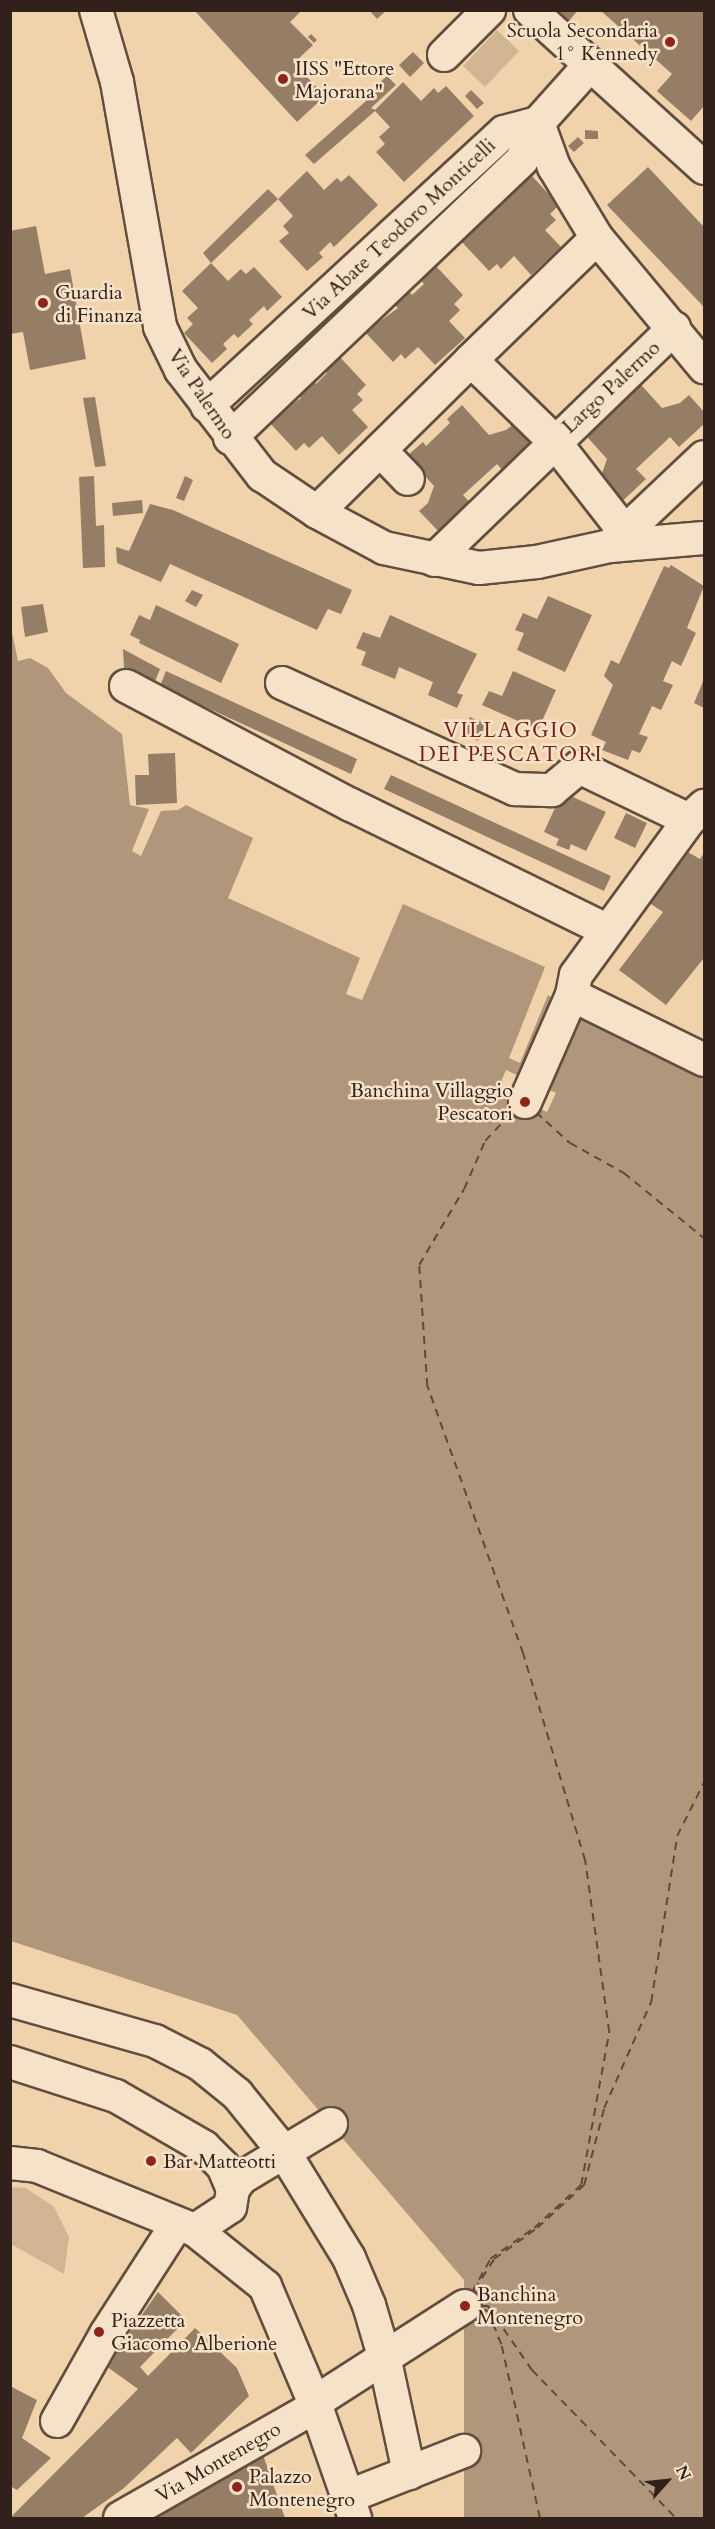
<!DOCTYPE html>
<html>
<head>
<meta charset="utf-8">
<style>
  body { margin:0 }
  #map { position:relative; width:715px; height:2529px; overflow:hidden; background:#f1d3ab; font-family:Cardo,serif }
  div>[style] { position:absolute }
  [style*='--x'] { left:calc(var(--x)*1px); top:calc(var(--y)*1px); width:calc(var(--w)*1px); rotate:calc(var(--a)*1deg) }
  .green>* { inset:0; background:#d0b592 }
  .water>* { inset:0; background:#b0967a }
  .pier>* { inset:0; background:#f1d3ab }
  .ferry>* { height:1.5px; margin-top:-0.75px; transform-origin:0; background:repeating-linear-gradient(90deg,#5d4a3c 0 8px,transparent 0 14px) }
  .building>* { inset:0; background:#957e65 }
  .roads { filter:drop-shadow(2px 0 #614e3e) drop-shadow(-2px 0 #614e3e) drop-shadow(0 2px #614e3e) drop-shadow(0 -2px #614e3e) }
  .minor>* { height:32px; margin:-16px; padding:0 16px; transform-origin:16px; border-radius:16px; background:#f6e2c8 }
  .dots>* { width:16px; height:16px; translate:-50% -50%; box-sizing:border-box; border:3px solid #f6e2c8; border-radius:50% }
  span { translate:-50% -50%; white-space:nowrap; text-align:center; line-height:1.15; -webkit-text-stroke:5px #f6e2c8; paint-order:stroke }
  .poi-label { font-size:20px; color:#31211a }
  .right { translate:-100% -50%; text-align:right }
  .left { translate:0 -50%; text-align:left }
  .street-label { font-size:20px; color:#31211a }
  .neighbourhood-label { font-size:21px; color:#7a1f14; letter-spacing:1.5px }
  .frame { position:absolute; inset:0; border:12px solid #31211a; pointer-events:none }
  .north { position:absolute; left:637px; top:2451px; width:60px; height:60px; -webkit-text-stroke:4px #f6e2c8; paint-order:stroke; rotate:63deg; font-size:16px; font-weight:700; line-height:24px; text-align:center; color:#31211a }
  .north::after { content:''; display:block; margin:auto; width:21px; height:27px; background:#31211a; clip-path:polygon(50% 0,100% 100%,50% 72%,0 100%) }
</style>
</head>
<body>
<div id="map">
  <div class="green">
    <div style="clip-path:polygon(497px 30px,519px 51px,485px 87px,463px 66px)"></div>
    <div style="clip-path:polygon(10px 2187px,26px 2188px,54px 2207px,69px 2237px,64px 2274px,11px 2244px)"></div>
  </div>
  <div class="water">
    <div style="clip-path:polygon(10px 623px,18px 661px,30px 658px,48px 668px,66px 693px,122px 734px,130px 805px,149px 809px,132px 851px,141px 856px,161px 811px,178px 810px,186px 805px,253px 838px,228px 898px,360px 958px,346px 994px,362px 1000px,403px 904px,545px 967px,509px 1058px,520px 1063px,548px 995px,561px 1005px,580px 1009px,704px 1068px,704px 2518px,464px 2518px,464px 2280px,237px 2015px,11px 1941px)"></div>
  </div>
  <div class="pier">
    <div style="clip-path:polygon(506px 1070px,556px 1093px,547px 1112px,498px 1089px)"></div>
  </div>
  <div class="ferry">
    <div style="--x:536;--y:1112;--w:46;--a:42.4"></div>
    <div style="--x:570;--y:1143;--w:62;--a:29.1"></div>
    <div style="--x:624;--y:1173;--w:103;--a:39.1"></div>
    <div style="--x:474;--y:2290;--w:37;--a:-57"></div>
    <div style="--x:494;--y:2259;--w:53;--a:-35.8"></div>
    <div style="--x:537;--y:2228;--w:64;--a:-42.5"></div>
    <div style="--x:584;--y:2185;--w:80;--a:-75.4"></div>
    <div style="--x:604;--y:2108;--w:116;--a:-66.1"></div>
    <div style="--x:651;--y:2002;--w:168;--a:-81.1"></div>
    <div style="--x:677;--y:1836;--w:60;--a:-63.4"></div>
    <div style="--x:472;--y:2292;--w:38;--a:-61"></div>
    <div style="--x:490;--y:2259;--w:54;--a:-35.2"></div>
    <div style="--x:534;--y:2228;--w:64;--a:-42.5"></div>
    <div style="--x:581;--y:2185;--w:156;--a:-79.6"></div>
    <div style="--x:609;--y:2032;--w:173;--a:-98"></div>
    <div style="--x:585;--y:1861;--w:216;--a:-106.7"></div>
    <div style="--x:523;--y:1654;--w:285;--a:-109.7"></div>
    <div style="--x:427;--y:1386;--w:121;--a:-93.8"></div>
    <div style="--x:419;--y:1265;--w:88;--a:-59.4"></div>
    <div style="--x:464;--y:1189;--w:52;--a:-66.4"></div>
    <div style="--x:485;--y:1141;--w:42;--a:-46.9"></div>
    <div style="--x:480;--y:2306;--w:8;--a:0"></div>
    <div style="--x:488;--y:2306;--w:78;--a:55.5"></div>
    <div style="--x:532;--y:2370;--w:206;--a:45.8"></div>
    <div style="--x:480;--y:2309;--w:8;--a:14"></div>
    <div style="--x:488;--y:2311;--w:38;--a:68"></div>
    <div style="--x:502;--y:2346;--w:176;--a:77.5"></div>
  </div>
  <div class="building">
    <div style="clip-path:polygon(194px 10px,302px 10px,290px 22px,313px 45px,294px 63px,325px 96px,297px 122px)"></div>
    <div style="clip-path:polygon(369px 10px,387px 10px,377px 19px)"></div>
    <div style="clip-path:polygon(557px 10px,578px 10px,569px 21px)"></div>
    <div style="clip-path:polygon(600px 10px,704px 10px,704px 106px,691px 121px,657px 91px,672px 74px)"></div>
    <div style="clip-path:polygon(311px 34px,317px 40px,314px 43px,308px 37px)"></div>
    <div style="clip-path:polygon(413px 52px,424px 63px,410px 77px,399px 65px)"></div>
    <div style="clip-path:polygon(387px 76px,396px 85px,371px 108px,375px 110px,403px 82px,421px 101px,434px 88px,438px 93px,446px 86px,474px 116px,404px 182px,376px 152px,385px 144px,379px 137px,390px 127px,375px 111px,314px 164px,305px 155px,366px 101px,363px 98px)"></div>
    <div style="clip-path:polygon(471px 90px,484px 103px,477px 109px,465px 96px)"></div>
    <div style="clip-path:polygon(585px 130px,598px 131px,598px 139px,585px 139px)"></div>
    <div style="clip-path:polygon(578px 137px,584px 143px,574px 152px,568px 146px)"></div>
    <div style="clip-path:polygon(648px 167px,704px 227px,704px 307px,607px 205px)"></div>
    <div style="clip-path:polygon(307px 171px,324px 190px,337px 178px,341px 182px,349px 175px,378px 205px,334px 247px,330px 242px,319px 253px,323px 257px,307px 271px,279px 241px,289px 233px,283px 226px,293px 216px,278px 199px)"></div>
    <div style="clip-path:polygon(531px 175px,559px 205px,550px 214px,556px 220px,545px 230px,561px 247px,531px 275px,514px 256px,501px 269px,497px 264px,489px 271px,461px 241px)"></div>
    <div style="clip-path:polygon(268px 189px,278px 199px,211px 263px,203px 253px)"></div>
    <div style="clip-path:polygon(36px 226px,45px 274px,70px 269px,86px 359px,30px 370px,23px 332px,10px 334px,10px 231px)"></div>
    <div style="clip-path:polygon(211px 263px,228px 281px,241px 269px,246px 274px,254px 267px,282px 297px,267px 311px,264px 306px,249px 320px,253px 324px,238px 338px,234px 334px,223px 344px,227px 349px,212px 363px,184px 333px,193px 324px,187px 318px,198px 308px,182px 291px)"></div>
    <div style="clip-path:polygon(435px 265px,463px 295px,454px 304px,460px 310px,449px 321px,465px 338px,435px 365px,418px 347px,405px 359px,401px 354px,393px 362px,365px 332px,398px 308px,394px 304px,408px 290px,412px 295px,424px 284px,420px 279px)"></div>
    <div style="clip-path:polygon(338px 355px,366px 385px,357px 394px,363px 400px,352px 410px,368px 427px,339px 455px,322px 436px,309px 448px,304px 443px,296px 451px,268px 421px,301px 398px,297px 393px,312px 380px,316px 384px,327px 373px,323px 369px)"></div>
    <div style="clip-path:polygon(635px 378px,662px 408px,680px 403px,689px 395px,704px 412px,704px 424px,679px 447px,670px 437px,636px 469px,646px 479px,615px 508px,593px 484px,601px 476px,607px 459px,580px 429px)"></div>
    <div style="clip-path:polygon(95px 397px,106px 466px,95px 467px,83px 398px)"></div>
    <div style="clip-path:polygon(462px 405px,489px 435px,506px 430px,516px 422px,538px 446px,506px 474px,497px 464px,463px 495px,473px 506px,442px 535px,419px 511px,428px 503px,434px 486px,407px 456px,423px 442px,426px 446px,450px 423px,447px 419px)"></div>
    <div style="clip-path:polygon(94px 476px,96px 526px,104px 525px,105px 567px,83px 568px,79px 477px)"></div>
    <div style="clip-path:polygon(185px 476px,193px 480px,184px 501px,176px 498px)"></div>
    <div style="clip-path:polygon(142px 500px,143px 513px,113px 516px,112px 503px)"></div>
    <div style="clip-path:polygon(150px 504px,173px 510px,352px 590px,341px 614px,328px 609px,317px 630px,170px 564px,161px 582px,117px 563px,116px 547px,129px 551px)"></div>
    <div style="clip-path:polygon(671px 565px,704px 586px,687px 628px,696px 633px,681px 666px,672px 661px,663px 681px,673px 685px,661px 710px,652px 706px,639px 734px,648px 737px,640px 753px,632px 750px,628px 760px,602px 750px,606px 742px,591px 735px,613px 685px,604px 676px,611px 660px,619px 664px,664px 566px,669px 568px)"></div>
    <div style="clip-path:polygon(192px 590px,203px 595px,196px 607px,185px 601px)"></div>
    <div style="clip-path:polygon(548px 596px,592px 615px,565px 672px,517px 650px,524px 633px,515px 630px,523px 613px,537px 619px)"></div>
    <div style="clip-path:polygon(43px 604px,48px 632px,25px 637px,21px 607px)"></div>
    <div style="clip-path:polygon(156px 605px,239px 644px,221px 683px,139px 643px,140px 640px,130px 635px,139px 615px,150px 620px)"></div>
    <div style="clip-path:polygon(390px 615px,477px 654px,457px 693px,463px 695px,457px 708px,428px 695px,433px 682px,399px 667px,395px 679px,361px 665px,366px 652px,356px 648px,363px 632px,380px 638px)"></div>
    <div style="clip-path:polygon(123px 649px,160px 669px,154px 684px,124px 668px)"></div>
    <div style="clip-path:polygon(166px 671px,357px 759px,351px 774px,160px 686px)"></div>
    <div style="clip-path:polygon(513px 671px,556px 690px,538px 730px,482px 705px,489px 691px,502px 696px)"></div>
    <div style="clip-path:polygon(704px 679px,704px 708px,694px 703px)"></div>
    <div style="clip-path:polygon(470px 717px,486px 724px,478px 741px,462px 733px)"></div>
    <div style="clip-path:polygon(175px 753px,177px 803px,136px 805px,135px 775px,149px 775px,148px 754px)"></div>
    <div style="clip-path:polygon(391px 775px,611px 876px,604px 891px,384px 789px)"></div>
    <div style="clip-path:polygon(562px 792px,606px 812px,586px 851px,571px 844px,569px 850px,556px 845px,559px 839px,544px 832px)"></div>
    <div style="clip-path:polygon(626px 813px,647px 823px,635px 848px,614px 838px)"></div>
    <div style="clip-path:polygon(686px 851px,700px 859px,704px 853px,704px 958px,666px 1005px,619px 970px,663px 912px,648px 902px)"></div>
    <div style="clip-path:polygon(158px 2292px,186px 2320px,140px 2367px,148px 2376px,195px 2328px,237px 2368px,249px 2396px,191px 2453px,177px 2438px,124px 2488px,82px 2518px,10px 2518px,138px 2389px,106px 2366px)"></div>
    <div style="clip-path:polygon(10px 2386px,37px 2400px,22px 2438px,51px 2458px,17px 2490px,10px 2486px)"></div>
    <div style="clip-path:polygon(263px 2455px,285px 2518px,138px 2518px)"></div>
  </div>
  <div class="roads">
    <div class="minor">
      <div style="--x:96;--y:10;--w:75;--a:73.7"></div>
      <div style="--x:117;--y:82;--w:249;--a:80"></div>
      <div style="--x:160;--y:327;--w:48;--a:64"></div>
      <div style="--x:181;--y:370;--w:133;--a:52.4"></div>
      <div style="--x:262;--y:475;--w:66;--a:33.9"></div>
      <div style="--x:317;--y:512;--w:76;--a:28.2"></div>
      <div style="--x:384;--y:548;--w:97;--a:11.9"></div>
      <div style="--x:479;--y:568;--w:58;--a:-5.9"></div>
      <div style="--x:537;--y:562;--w:75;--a:-12.4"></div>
      <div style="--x:610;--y:546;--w:94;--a:-4.9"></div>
      <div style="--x:530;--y:10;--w:235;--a:42.2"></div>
      <div style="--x:444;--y:55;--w:64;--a:-45"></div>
      <div style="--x:538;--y:123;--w:47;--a:70"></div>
      <div style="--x:554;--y:167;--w:83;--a:58.8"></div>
      <div style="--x:597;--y:238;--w:168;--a:50.3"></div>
      <div style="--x:471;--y:360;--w:175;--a:-44.1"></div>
      <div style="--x:207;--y:406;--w:404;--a:-42.7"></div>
      <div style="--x:504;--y:132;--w:35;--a:-15"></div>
      <div style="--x:230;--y:438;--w:403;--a:-43.6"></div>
      <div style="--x:522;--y:160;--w:40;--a:-66.6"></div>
      <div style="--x:538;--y:123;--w:79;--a:-48.1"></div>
      <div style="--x:380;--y:450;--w:40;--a:46"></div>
      <div style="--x:317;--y:512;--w:216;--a:-44.6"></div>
      <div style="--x:471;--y:360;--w:116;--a:44.3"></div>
      <div style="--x:554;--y:441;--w:114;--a:52.1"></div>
      <div style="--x:610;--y:546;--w:129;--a:-43.4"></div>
      <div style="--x:434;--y:560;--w:334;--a:-44"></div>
      <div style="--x:282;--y:683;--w:256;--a:24.5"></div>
      <div style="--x:515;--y:789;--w:37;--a:2"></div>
      <div style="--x:552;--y:790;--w:35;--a:-40"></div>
      <div style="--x:579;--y:767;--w:122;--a:25.7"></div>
      <div style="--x:126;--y:686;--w:255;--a:27.9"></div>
      <div style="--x:351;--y:805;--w:284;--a:26.1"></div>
      <div style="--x:572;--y:995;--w:147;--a:26.2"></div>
      <div style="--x:525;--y:1102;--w:117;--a:-66.3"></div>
      <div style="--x:572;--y:995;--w:20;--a:-79"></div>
      <div style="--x:576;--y:975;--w:192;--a:-53.9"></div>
      <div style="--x:689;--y:820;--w:21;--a:-43"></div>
      <div style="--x:10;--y:2000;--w:151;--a:15.8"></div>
      <div style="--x:155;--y:2041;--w:51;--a:27.1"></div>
      <div style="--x:200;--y:2064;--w:48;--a:39"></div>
      <div style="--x:237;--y:2094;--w:75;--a:51"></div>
      <div style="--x:284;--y:2152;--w:124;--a:58.5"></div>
      <div style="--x:349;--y:2258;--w:51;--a:66.9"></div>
      <div style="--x:369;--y:2305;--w:53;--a:73.6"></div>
      <div style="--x:384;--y:2356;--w:120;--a:77.9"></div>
      <div style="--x:10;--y:2062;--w:111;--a:17.8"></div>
      <div style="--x:116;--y:2096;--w:102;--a:30.1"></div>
      <div style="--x:204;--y:2147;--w:27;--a:45"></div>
      <div style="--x:223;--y:2166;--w:25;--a:67"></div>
      <div style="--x:233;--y:2189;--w:18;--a:99"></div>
      <div style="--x:230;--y:2207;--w:42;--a:146.7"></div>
      <div style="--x:10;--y:2163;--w:27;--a:6"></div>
      <div style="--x:37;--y:2166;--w:170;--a:22.1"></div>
      <div style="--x:195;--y:2230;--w:90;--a:38.7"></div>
      <div style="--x:265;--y:2286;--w:130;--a:67"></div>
      <div style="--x:316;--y:2406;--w:119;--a:70.8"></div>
      <div style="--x:233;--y:2189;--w:14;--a:-54"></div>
      <div style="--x:241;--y:2178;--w:105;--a:-31"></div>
      <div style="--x:320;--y:2399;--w:172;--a:-32.7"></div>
      <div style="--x:57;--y:2421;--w:100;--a:-60.6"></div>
      <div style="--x:106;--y:2334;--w:131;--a:-57.2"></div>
      <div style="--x:347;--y:2497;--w:126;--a:-21.5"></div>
      <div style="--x:120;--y:2518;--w:226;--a:-29.7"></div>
    </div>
  </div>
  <div class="dots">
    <div style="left:670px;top:42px;background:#8f2418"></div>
    <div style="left:283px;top:79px;background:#8f2418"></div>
    <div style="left:43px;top:303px;background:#8f2418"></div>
    <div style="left:525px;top:1102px;background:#8f2418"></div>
    <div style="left:151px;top:2161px;background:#8f2418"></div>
    <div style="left:465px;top:2306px;background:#8f2418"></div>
    <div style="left:99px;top:2332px;background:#8f2418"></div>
    <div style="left:237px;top:2487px;background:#8f2418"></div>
  </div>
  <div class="poi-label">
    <span class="right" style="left:658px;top:42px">Scuola Secondaria<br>1° Kennedy</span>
    <span class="left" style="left:295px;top:80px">IISS "Ettore<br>Majorana"</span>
    <span class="left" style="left:55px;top:304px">Guardia<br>di Finanza</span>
    <span class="right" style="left:513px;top:1102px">Banchina Villaggio<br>Pescatori</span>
    <span class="left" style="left:163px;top:2161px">Bar Matteotti</span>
    <span class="left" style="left:477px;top:2306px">Banchina<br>Montenegro</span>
    <span class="left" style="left:111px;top:2332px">Piazzetta<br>Giacomo Alberione</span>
    <span class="left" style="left:249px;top:2488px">Palazzo<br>Montenegro</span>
  </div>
  <div class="street-label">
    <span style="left:399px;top:229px;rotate:-43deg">Via Abate Teodoro Monticelli</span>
    <span style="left:611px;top:387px;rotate:-43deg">Largo Palermo</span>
    <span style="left:202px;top:394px;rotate:56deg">Via Palermo</span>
    <span style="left:218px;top:2462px;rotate:-30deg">Via Montenegro</span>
  </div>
  <div class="neighbourhood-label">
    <span style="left:511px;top:743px">VILLAGGIO<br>DEI PESCATORI</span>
  </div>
  <div class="frame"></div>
  <div class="north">N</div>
</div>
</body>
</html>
